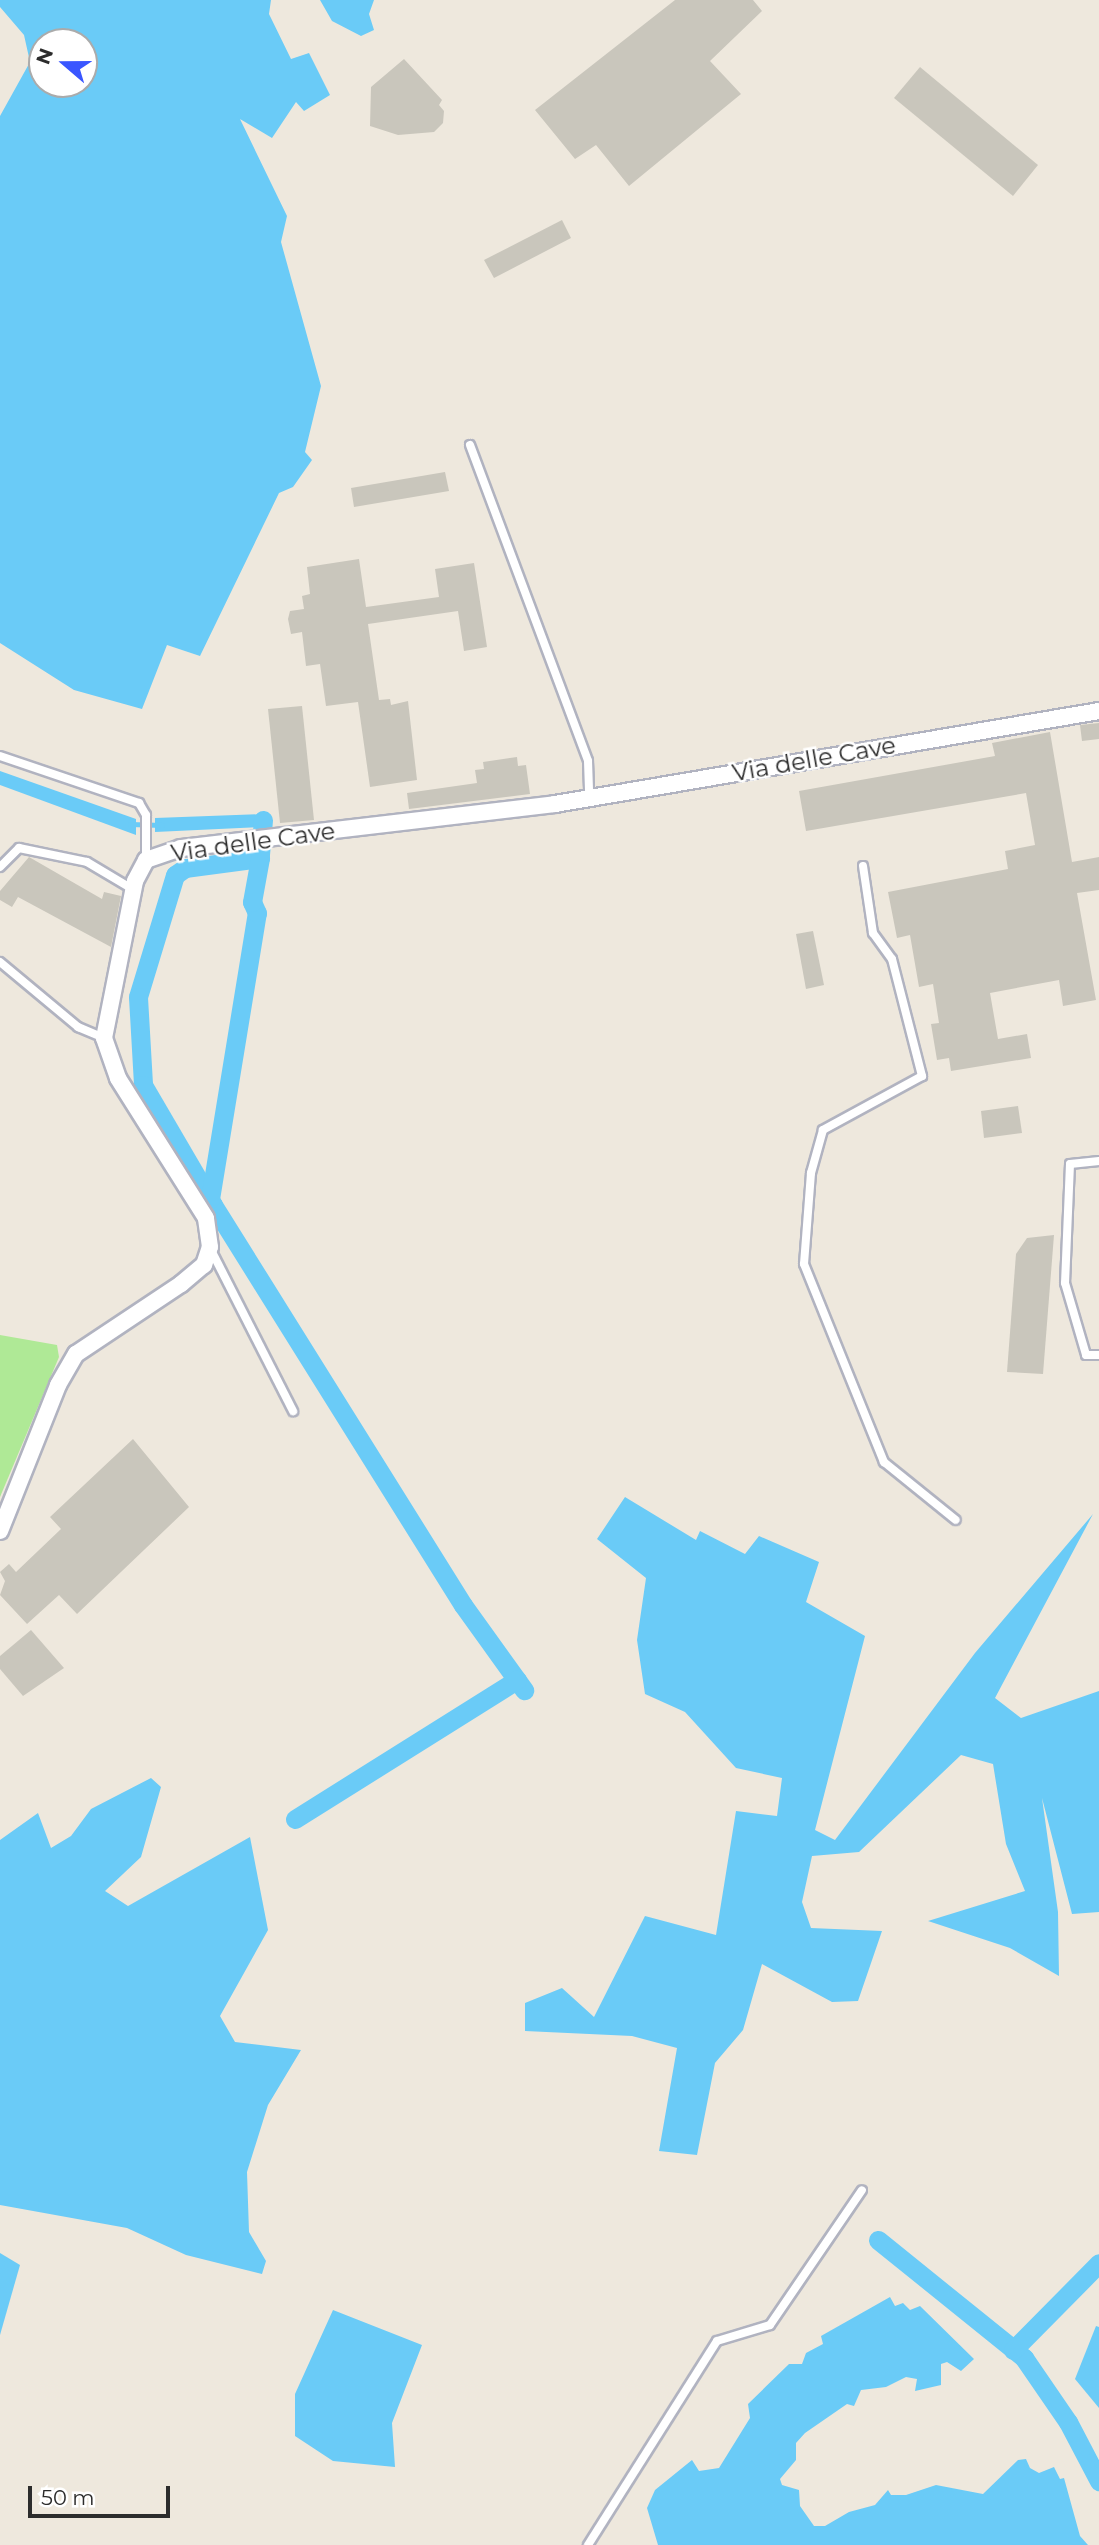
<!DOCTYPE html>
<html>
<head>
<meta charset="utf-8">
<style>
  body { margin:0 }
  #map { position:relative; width:1099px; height:2545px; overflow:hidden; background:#eee8dd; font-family:Montserrat,sans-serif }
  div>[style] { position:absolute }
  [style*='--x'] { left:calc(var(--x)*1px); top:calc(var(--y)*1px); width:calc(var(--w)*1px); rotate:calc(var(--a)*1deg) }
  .green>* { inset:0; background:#afe996 }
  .water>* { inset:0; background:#6acbf7 }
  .stream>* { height:5px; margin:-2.5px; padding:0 2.5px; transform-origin:2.5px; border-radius:2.5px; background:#6acbf7 }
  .canal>* { height:19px; margin:-9.5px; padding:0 9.5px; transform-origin:9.5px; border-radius:9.5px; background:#6acbf7 }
  .building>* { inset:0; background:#c9c6bc }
  .roads { filter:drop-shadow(2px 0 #b1b3c0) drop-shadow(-2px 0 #b1b3c0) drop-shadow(0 2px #b1b3c0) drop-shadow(0 -2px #b1b3c0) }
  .service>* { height:8px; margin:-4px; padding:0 4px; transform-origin:4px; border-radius:4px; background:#fff }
  .minor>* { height:16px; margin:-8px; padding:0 8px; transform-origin:8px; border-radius:8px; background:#fff }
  span { translate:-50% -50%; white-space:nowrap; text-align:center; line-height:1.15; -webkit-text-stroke:5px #fff; paint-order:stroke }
  .street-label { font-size:24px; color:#2c2c2c }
  .north { position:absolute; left:28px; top:28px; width:70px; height:70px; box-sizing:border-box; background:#fff; border:2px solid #ababab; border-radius:50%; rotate:290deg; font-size:19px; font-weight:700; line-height:28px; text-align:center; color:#2c2c2c }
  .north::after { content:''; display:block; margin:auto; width:24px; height:32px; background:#3a56ff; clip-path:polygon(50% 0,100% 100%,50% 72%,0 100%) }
  .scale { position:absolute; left:28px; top:2486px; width:142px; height:32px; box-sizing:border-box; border:4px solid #2c2c2c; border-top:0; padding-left:9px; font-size:21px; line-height:24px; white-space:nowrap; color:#2c2c2c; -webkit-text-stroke:5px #fff; paint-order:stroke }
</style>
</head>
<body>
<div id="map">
  <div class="green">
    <div style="clip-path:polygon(0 1335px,57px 1345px,59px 1357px,0 1497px)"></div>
  </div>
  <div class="water">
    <div style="clip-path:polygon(evenodd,0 0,271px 0,269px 14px,291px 59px,309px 53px,330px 95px,304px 111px,296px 102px,272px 138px,240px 119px,287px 216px,281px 242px,321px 386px,305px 452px,312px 460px,293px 487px,279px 493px,200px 656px,167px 645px,142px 709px,74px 690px,0 643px,0 116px,30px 62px,24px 35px,0 7px,0 0,42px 42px,84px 42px,84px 84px,42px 84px,42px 42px)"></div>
    <div style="clip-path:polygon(320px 0,374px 0,369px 14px,374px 30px,361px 36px,332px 21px)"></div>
    <div style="clip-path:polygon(0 771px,136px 819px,136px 835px,0 785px)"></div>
    <div style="clip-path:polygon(265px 814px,268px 825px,264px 827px,155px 832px,155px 818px)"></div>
    <div style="clip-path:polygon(625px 1497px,696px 1540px,700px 1531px,745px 1554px,759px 1536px,819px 1562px,806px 1602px,865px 1636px,815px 1830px,835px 1840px,975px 1653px,1093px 1514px,995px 1698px,1021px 1718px,1099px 1691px,1099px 1912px,1072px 1914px,1042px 1798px,1058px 1912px,1059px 1976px,1010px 1948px,928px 1921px,1025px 1891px,1006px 1844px,993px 1764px,961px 1755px,859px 1852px,812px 1856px,802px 1902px,811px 1928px,882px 1931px,858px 2001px,832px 2002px,762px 1964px,743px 2030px,715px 2063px,697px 2155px,659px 2151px,677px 2048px,632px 2036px,525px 2031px,525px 2003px,562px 1988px,594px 2017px,645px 1916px,716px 1935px,736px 1811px,777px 1816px,782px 1778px,736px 1768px,685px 1712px,645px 1694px,637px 1640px,646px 1578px,597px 1539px)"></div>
    <div style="clip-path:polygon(151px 1778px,161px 1787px,141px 1857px,105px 1891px,128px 1906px,250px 1837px,268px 1930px,220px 2016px,235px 2042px,301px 2050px,268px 2105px,247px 2172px,249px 2232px,266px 2261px,262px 2274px,186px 2255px,127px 2228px,0 2205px,0 1840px,38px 1813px,51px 1848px,71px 1836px,91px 1809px)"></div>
    <div style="clip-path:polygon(0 2253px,20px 2265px,0 2335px)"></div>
    <div style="clip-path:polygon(890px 2297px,895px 2306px,903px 2303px,910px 2310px,920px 2306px,974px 2359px,961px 2371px,947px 2362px,941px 2364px,941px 2385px,915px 2391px,917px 2379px,906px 2377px,886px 2387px,861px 2390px,854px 2406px,847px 2404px,805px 2433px,796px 2443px,796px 2460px,780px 2479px,782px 2485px,799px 2490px,800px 2506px,814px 2526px,825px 2526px,849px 2512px,875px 2505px,888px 2490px,891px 2495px,906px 2495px,936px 2485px,983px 2494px,1018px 2460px,1026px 2459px,1030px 2468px,1039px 2473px,1054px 2467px,1060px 2479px,1064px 2478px,1080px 2536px,1088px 2545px,658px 2545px,647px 2508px,655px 2490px,692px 2460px,699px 2471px,719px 2468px,750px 2418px,748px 2404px,789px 2364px,802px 2364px,806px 2353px,823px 2344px,821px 2336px)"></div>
    <div style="clip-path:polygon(333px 2310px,422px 2345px,392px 2423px,395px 2467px,333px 2461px,295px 2436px,295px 2394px)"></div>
    <div style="clip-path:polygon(1096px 2326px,1099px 2327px,1099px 2408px,1075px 2379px)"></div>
  </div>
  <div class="stream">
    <div style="--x:130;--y:824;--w:32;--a:2"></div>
  </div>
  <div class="canal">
    <div style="--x:263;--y:820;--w:38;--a:95"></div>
    <div style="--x:260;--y:858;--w:76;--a:172.4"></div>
    <div style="--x:185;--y:868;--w:12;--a:145"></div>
    <div style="--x:175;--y:875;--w:127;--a:106.9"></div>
    <div style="--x:138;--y:997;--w:88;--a:86.7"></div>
    <div style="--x:143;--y:1085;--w:139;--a:59.7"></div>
    <div style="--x:213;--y:1205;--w:472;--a:58"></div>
    <div style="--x:463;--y:1605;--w:105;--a:54.3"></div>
    <div style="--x:210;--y:1199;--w:290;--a:-80.7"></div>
    <div style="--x:257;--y:913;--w:12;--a:-114"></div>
    <div style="--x:252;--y:902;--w:45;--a:-79.7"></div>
    <div style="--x:295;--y:1819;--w:262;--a:-32.1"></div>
    <div style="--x:878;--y:2240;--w:188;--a:38.9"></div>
    <div style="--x:1024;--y:2358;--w:78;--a:55.5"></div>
    <div style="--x:1068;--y:2422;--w:67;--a:62.3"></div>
    <div style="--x:1013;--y:2350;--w:122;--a:-45.3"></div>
  </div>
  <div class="building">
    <div style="clip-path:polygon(675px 0,753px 0,762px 11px,710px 61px,741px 94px,629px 186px,596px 145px,575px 159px,535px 110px)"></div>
    <div style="clip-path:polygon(404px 59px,442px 100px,439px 105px,444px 111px,443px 123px,434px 132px,398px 135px,370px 126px,371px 87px)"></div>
    <div style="clip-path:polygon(920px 67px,1038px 165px,1013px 196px,894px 98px)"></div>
    <div style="clip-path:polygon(562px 220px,571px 238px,494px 278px,484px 260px)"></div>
    <div style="clip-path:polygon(445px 472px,449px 491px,354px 507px,351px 488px)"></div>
    <div style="clip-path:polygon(359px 559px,366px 607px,439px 597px,435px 569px,474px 563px,487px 647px,464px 651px,458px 611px,368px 624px,379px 700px,390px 699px,391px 705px,408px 701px,417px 780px,370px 787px,358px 702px,326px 706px,320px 664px,306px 666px,302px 632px,291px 634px,288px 619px,290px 611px,304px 609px,302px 596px,310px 594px,307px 567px)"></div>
    <div style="clip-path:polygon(302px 706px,314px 820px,280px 823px,268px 709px)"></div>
    <div style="clip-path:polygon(1099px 723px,1099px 739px,1082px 741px,1080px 725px)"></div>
    <div style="clip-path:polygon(1050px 732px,1072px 862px,1099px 857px,1099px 890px,1077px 893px,1096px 1000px,1063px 1006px,1059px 980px,990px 993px,998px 1039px,1027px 1034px,1031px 1058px,951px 1071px,949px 1058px,937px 1060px,931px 1024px,939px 1023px,933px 984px,919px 987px,910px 935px,897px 938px,888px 892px,1008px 869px,1005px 851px,1035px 845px,1026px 793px,806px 831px,799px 791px,995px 756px,992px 743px)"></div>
    <div style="clip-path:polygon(517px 757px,518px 766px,526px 765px,530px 794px,409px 809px,407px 793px,477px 783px,475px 770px,484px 769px,483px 762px)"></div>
    <div style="clip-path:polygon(29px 857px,102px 899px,104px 892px,121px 896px,111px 947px,18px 897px,12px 907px,0 900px,0 891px)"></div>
    <div style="clip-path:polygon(813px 931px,824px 985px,806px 989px,796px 934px)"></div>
    <div style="clip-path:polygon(1018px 1106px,1022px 1133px,984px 1138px,981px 1111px)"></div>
    <div style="clip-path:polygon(1054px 1235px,1043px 1374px,1007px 1372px,1016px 1254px,1027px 1238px)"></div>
    <div style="clip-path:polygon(133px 1439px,189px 1507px,77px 1614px,59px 1595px,27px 1624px,0 1595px,5px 1581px,0 1572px,9px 1564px,16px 1572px,61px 1529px,50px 1517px)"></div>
    <div style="clip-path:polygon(31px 1630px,64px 1668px,23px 1696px,0 1669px,0 1656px)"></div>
  </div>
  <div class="roads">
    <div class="service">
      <div style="--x:470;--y:445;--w:337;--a:69.5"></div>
      <div style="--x:588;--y:761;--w:37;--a:88"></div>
      <div style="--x:0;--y:756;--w:147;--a:18.7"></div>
      <div style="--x:139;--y:803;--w:14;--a:60"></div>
      <div style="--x:146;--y:815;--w:45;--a:90"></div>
      <div style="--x:863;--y:866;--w:68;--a:81.5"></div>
      <div style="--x:873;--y:933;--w:32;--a:54"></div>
      <div style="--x:892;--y:959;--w:121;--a:75.6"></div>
      <div style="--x:922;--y:1076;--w:113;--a:151.4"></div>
      <div style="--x:823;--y:1130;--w:45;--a:105.6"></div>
      <div style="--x:811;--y:1173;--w:91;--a:94.4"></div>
      <div style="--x:804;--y:1264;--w:214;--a:68"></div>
      <div style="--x:884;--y:1462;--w:92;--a:38.9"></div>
      <div style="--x:0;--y:867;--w:27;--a:-45"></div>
      <div style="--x:19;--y:848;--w:69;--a:11.6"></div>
      <div style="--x:87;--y:862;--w:55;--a:30.8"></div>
      <div style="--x:0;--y:962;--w:102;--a:39.8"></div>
      <div style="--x:78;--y:1027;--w:28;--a:23"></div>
      <div style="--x:1099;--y:1161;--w:29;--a:174"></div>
      <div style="--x:1070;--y:1164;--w:119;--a:92.4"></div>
      <div style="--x:1065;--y:1283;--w:75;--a:73.7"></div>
      <div style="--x:1086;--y:1355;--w:13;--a:0"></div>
      <div style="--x:211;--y:1250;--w:181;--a:63"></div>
      <div style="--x:588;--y:2545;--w:241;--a:-57.7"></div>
      <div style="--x:717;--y:2341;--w:55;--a:-16.8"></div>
      <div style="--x:770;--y:2325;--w:163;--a:-55.7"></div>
    </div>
    <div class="minor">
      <div style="--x:0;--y:1531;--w:157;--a:-68.3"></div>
      <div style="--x:58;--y:1385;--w:36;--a:-60"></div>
      <div style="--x:76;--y:1354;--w:126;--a:-33.7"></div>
      <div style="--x:181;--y:1284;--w:30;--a:-40"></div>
      <div style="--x:204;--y:1265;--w:19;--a:-72"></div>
      <div style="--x:210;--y:1247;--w:29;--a:-98"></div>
      <div style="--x:206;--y:1218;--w:165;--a:-122.2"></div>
      <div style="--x:118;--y:1078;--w:42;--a:-109.3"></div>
      <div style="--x:104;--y:1038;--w:160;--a:-78.8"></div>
      <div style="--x:135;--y:881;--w:24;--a:-62"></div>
      <div style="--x:146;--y:860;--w:37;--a:-19"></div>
      <div style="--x:181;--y:848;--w:377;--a:-6.7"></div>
      <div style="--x:555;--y:804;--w:552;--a:-9.7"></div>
    </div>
  </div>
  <div class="street-label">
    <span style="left:814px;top:759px;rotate:-10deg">Via delle Cave</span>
    <span style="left:253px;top:842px;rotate:-8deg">Via delle Cave</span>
  </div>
  <div class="north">N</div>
  <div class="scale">50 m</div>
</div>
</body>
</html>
